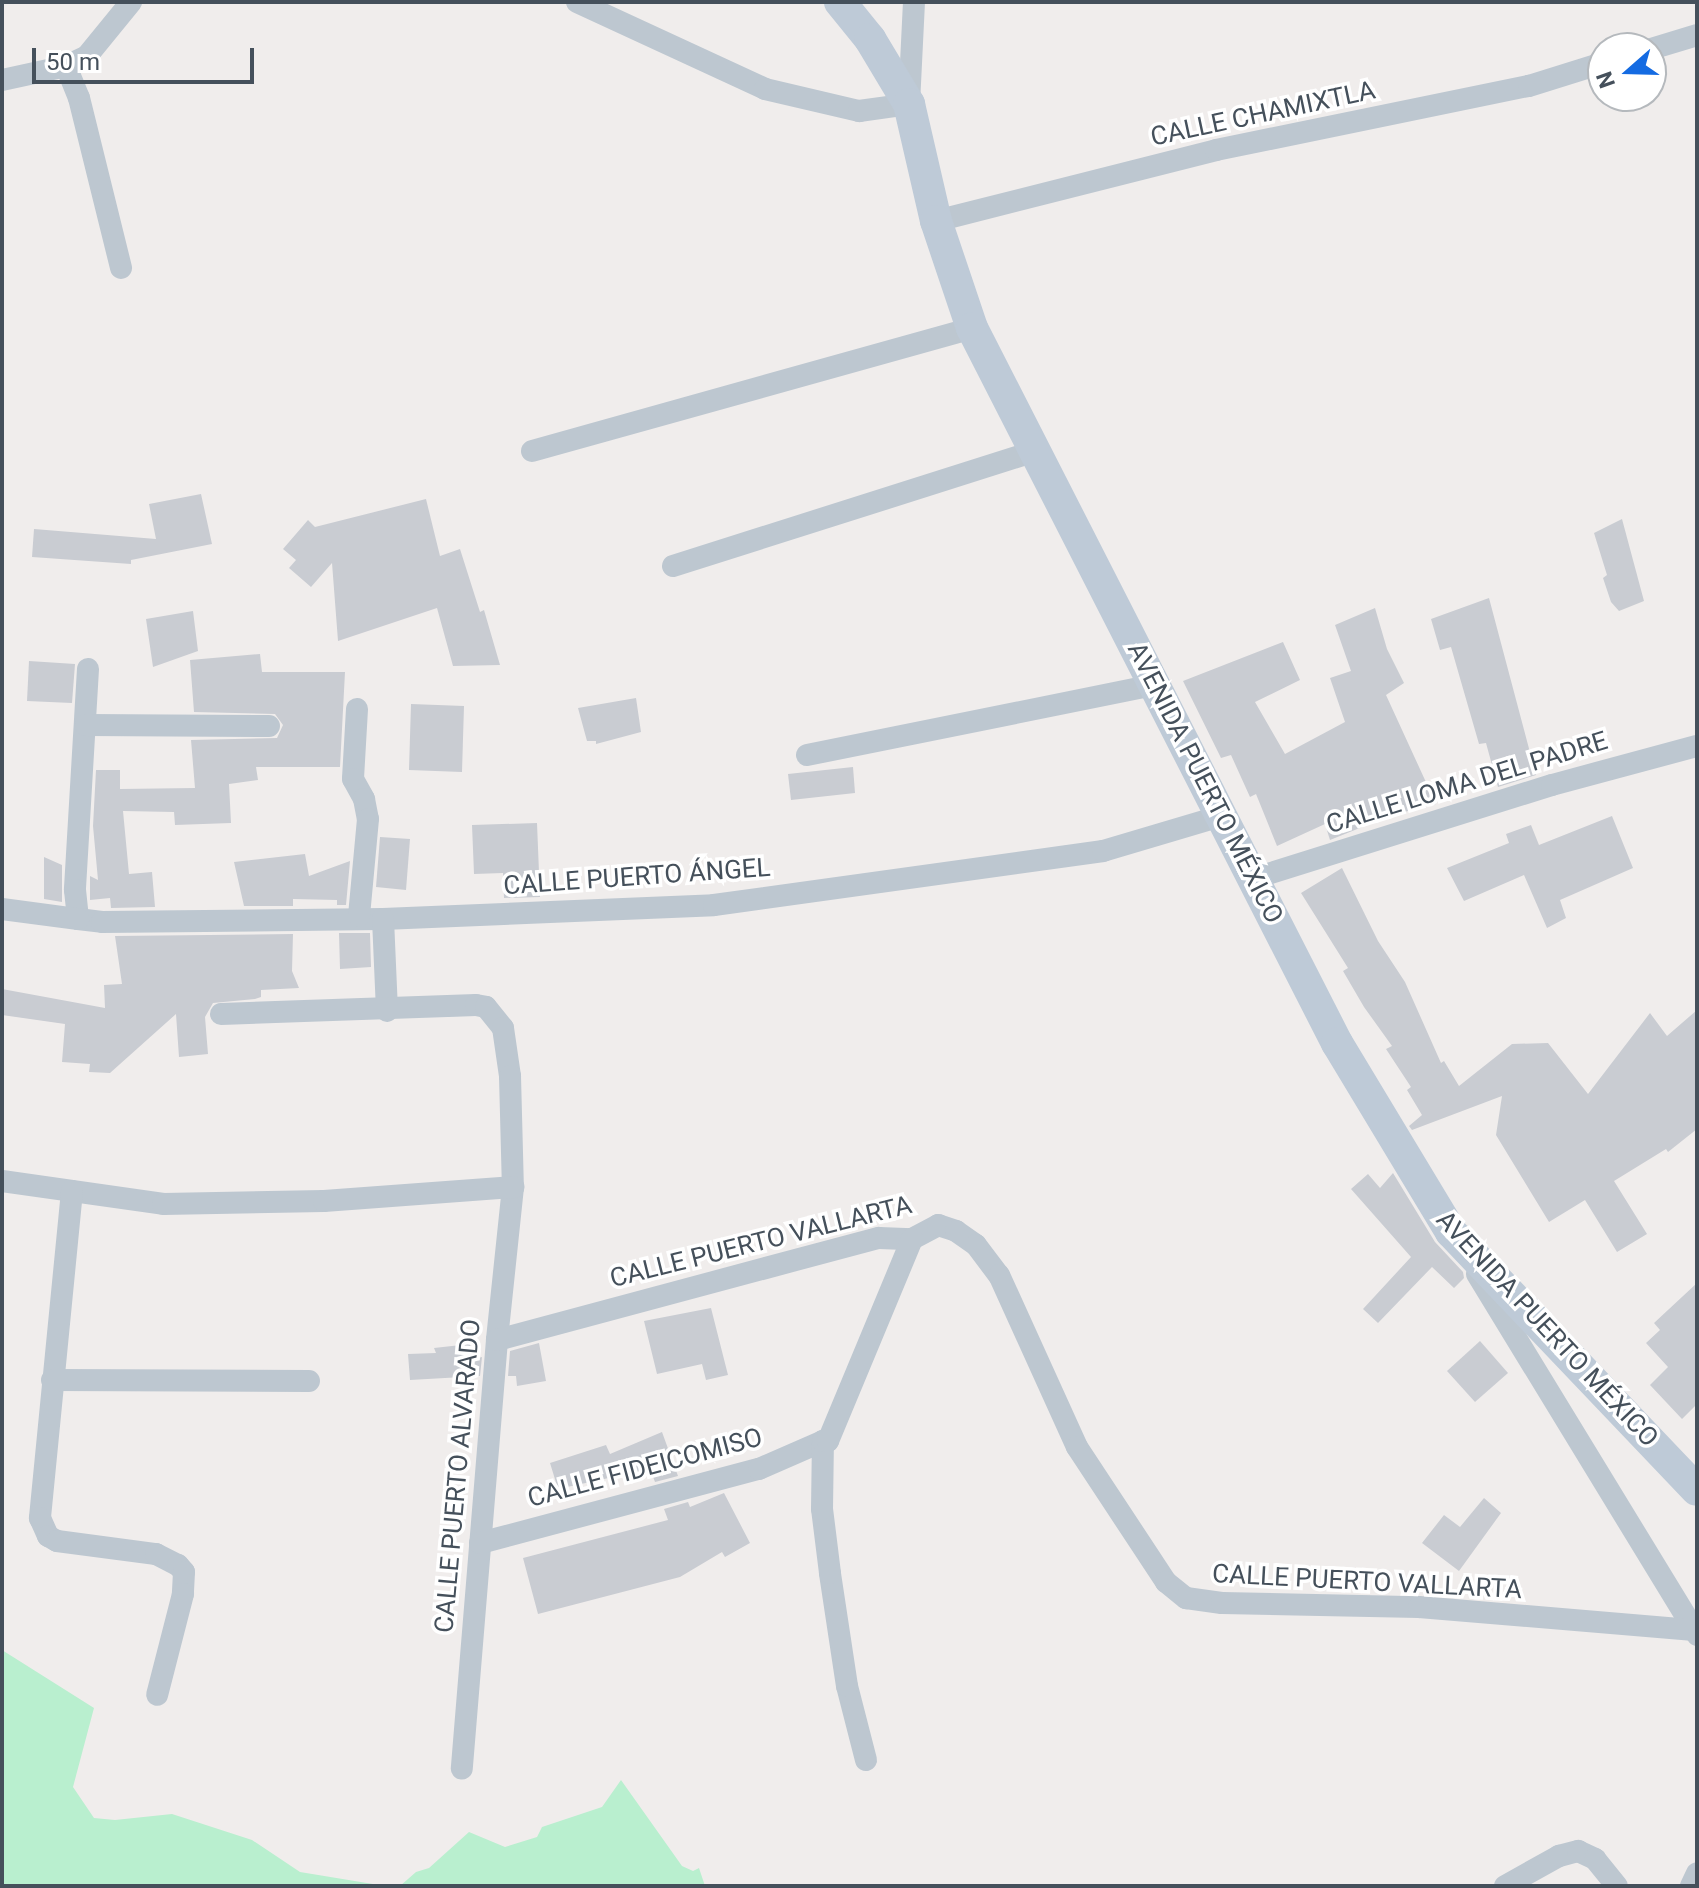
<!DOCTYPE html>
<html>
<head>
<meta charset="utf-8">
<style>
  body { margin:0 }
  #map { position:relative; width:1699px; height:1888px; overflow:hidden; background:#f0edec; font-family:Roboto,sans-serif }
  div>[style] { position:absolute }
  [style*='--x'] { left:calc(var(--x)*1px); top:calc(var(--y)*1px); width:calc(var(--w)*1px); rotate:calc(var(--a)*1deg) }
  .green>* { inset:0; background:#b9efcf }
  .building>* { inset:0; background:#c9ccd2 }
  .street>* { height:22px; margin:-11px; padding:0 11px; transform-origin:11px; border-radius:11px; background:#bdc7d0 }
  .secondary>* { height:32px; margin:-16px; padding:0 16px; transform-origin:16px; border-radius:16px; background:#becad7 }
  span { translate:-50% -50%; white-space:nowrap; text-align:center; line-height:1.15; -webkit-text-stroke:7px #fff; paint-order:stroke }
  .street-label { font-size:26px; color:#45505b }
  .frame { position:absolute; inset:0; border:4px solid #45505b; pointer-events:none }
  .north { position:absolute; left:1587px; top:32px; width:80px; height:80px; box-sizing:border-box; background:#fff; border:2px solid #b5b9bd; border-radius:50%; rotate:250deg; font-size:22px; font-weight:700; line-height:32px; text-align:center; color:#45505b }
  .north::after { content:''; display:block; margin:auto; width:28px; height:36px; background:#146be2; clip-path:polygon(50% 0,100% 100%,50% 72%,0 100%) }
  .scale { position:absolute; left:32px; top:48px; width:222px; height:36px; box-sizing:border-box; border:4px solid #45505b; border-top:0; padding-left:10px; font-size:24px; line-height:28px; white-space:nowrap; color:#45505b; -webkit-text-stroke:6px #fff; paint-order:stroke }
</style>
</head>
<body>
<div id="map">
  <div class="green">
    <div style="clip-path:polygon(2px 1650px,94px 1708px,73px 1787px,94px 1818px,115px 1820px,172px 1814px,252px 1840px,300px 1872px,385px 1886px,2px 1886px)"></div>
    <div style="clip-path:polygon(621px 1780px,682px 1866px,693px 1871px,699px 1868px,705px 1886px,400px 1886px,416px 1872px,429px 1868px,469px 1832px,505px 1847px,537px 1837px,542px 1827px,602px 1807px)"></div>
  </div>
  <div class="building">
    <div style="clip-path:polygon(201px 494px,212px 544px,131px 560px,131px 564px,32px 557px,34px 529px,156px 539px,149px 504px)"></div>
    <div style="clip-path:polygon(426px 499px,440px 556px,460px 549px,480px 612px,484px 610px,500px 665px,453px 666px,437px 608px,338px 641px,332px 563px,311px 587px,289px 568px,296px 560px,283px 549px,308px 520px,315px 527px)"></div>
    <div style="clip-path:polygon(1622px 519px,1644px 601px,1619px 611px,1611px 602px,1603px 578px,1607px 575px,1594px 533px)"></div>
    <div style="clip-path:polygon(1489px 598px,1536px 775px,1498px 787px,1486px 743px,1479px 744px,1451px 647px,1440px 650px,1431px 619px)"></div>
    <div style="clip-path:polygon(1375px 608px,1387px 649px,1404px 683px,1386px 695px,1436px 804px,1392px 815px,1330px 840px,1325px 824px,1277px 846px,1256px 794px,1250px 797px,1231px 755px,1221px 758px,1183px 681px,1283px 642px,1300px 680px,1255px 702px,1285px 754px,1345px 722px,1330px 678px,1351px 671px,1335px 625px)"></div>
    <div style="clip-path:polygon(193px 611px,198px 651px,153px 667px,146px 619px)"></div>
    <div style="clip-path:polygon(260px 654px,262px 672px,345px 672px,340px 767px,256px 767px,258px 780px,229px 784px,231px 823px,175px 825px,174px 812px,123px 811px,129px 874px,152px 872px,155px 907px,111px 908px,110px 898px,90px 900px,90px 876px,98px 880px,93px 826px,96px 770px,120px 770px,120px 789px,195px 788px,191px 740px,277px 738px,283px 725px,275px 714px,194px 712px,190px 660px)"></div>
    <div style="clip-path:polygon(29px 661px,75px 664px,72px 703px,27px 701px)"></div>
    <div style="clip-path:polygon(636px 698px,641px 732px,596px 744px,596px 741px,587px 741px,578px 708px)"></div>
    <div style="clip-path:polygon(411px 704px,464px 706px,462px 772px,409px 770px)"></div>
    <div style="clip-path:polygon(853px 767px,855px 793px,791px 800px,788px 774px)"></div>
    <div style="clip-path:polygon(1612px 816px,1633px 868px,1560px 900px,1566px 918px,1547px 928px,1524px 875px,1464px 901px,1447px 868px,1509px 843px,1506px 834px,1531px 825px,1539px 845px)"></div>
    <div style="clip-path:polygon(537px 823px,540px 897px,504px 898px,503px 873px,474px 874px,472px 825px)"></div>
    <div style="clip-path:polygon(380px 837px,410px 839px,406px 890px,376px 887px)"></div>
    <div style="clip-path:polygon(305px 854px,309px 876px,350px 861px,346px 905px,337px 905px,337px 900px,293px 899px,293px 906px,244px 906px,234px 862px)"></div>
    <div style="clip-path:polygon(44px 857px,62px 865px,62px 902px,44px 899px)"></div>
    <div style="clip-path:polygon(1342px 868px,1378px 941px,1405px 982px,1441px 1063px,1444px 1061px,1459px 1086px,1512px 1044px,1548px 1043px,1588px 1094px,1650px 1013px,1667px 1036px,1697px 1010px,1697px 1129px,1668px 1152px,1666px 1149px,1614px 1181px,1647px 1234px,1617px 1252px,1585px 1200px,1549px 1222px,1496px 1135px,1502px 1096px,1412px 1130px,1409px 1126px,1422px 1115px,1407px 1090px,1411px 1087px,1386px 1049px,1392px 1046px,1364px 1007px,1343px 971px,1348px 968px,1301px 893px)"></div>
    <div style="clip-path:polygon(339px 933px,370px 933px,371px 967px,340px 969px)"></div>
    <div style="clip-path:polygon(293px 934px,292px 971px,299px 988px,261px 990px,261px 997px,255px 999px,213px 1003px,205px 1017px,208px 1054px,179px 1057px,176px 1014px,110px 1073px,89px 1072px,90px 1064px,62px 1062px,65px 1024px,2px 1015px,2px 989px,105px 1008px,104px 985px,122px 984px,115px 936px)"></div>
    <div style="clip-path:polygon(1393px 1173px,1435px 1242px,1463px 1272px,1464px 1278px,1454px 1288px,1432px 1267px,1378px 1323px,1363px 1309px,1411px 1257px,1351px 1189px,1368px 1174px,1380px 1188px)"></div>
    <div style="clip-path:polygon(1697px 1283px,1697px 1404px,1682px 1419px,1650px 1385px,1668px 1367px,1646px 1343px,1660px 1330px,1654px 1323px)"></div>
    <div style="clip-path:polygon(711px 1308px,728px 1375px,706px 1380px,702px 1364px,657px 1374px,644px 1321px)"></div>
    <div style="clip-path:polygon(1480px 1341px,1508px 1373px,1475px 1402px,1447px 1371px)"></div>
    <div style="clip-path:polygon(539px 1343px,546px 1381px,517px 1386px,516px 1376px,508px 1376px,510px 1351px)"></div>
    <div style="clip-path:polygon(470px 1344px,472px 1360px,482px 1357px,480px 1376px,410px 1380px,408px 1354px,436px 1353px,434px 1348px)"></div>
    <div style="clip-path:polygon(662px 1432px,678px 1476px,655px 1482px,650px 1469px,558px 1489px,550px 1463px,606px 1445px,610px 1454px)"></div>
    <div style="clip-path:polygon(724px 1493px,750px 1543px,725px 1557px,722px 1552px,680px 1577px,538px 1614px,523px 1558px,668px 1520px,664px 1509px,688px 1502px,690px 1507px)"></div>
    <div style="clip-path:polygon(1484px 1498px,1501px 1513px,1459px 1571px,1422px 1543px,1444px 1515px,1460px 1527px)"></div>
  </div>
  <div class="street">
    <div style="--x:577;--y:2;--w:207;--a:24.8"></div>
    <div style="--x:765;--y:89;--w:97;--a:13.2"></div>
    <div style="--x:859;--y:111;--w:50;--a:-8"></div>
    <div style="--x:909;--y:104;--w:102;--a:-87.2"></div>
    <div style="--x:1651;--y:49;--w:48;--a:-16.9"></div>
    <div style="--x:66;--y:66;--w:35;--a:68"></div>
    <div style="--x:79;--y:98;--w:175;--a:76.1"></div>
    <div style="--x:2;--y:80;--w:66;--a:-12.3"></div>
    <div style="--x:66;--y:66;--w:23;--a:-25"></div>
    <div style="--x:87;--y:56;--w:70;--a:-50.8"></div>
    <div style="--x:936;--y:221;--w:289;--a:-14.2"></div>
    <div style="--x:1216;--y:150;--w:319;--a:-11.6"></div>
    <div style="--x:1529;--y:86;--w:77;--a:-17.3"></div>
    <div style="--x:532;--y:451;--w:457;--a:-15.6"></div>
    <div style="--x:673;--y:566;--w:380;--a:-17.6"></div>
    <div style="--x:88;--y:669;--w:221;--a:93.4"></div>
    <div style="--x:75;--y:890;--w:29;--a:84"></div>
    <div style="--x:78;--y:919;--w:24;--a:7"></div>
    <div style="--x:102;--y:922;--w:281;--a:-0.6"></div>
    <div style="--x:383;--y:919;--w:331;--a:-2.4"></div>
    <div style="--x:714;--y:905;--w:393;--a:-7.9"></div>
    <div style="--x:1103;--y:851;--w:123;--a:-16.5"></div>
    <div style="--x:357;--y:709;--w:70;--a:93.3"></div>
    <div style="--x:353;--y:779;--w:23;--a:61"></div>
    <div style="--x:364;--y:799;--w:20;--a:79"></div>
    <div style="--x:368;--y:819;--w:97;--a:95.3"></div>
    <div style="--x:86;--y:725;--w:183;--a:0.3"></div>
    <div style="--x:807;--y:755;--w:355;--a:-11.4"></div>
    <div style="--x:1255;--y:878;--w:311;--a:-17.4"></div>
    <div style="--x:1552;--y:785;--w:150;--a:-15.1"></div>
    <div style="--x:2;--y:909;--w:77;--a:7.5"></div>
    <div style="--x:383;--y:919;--w:92;--a:87.5"></div>
    <div style="--x:221;--y:1014;--w:255;--a:-2"></div>
    <div style="--x:476;--y:1005;--w:10;--a:11"></div>
    <div style="--x:486;--y:1007;--w:27;--a:51"></div>
    <div style="--x:503;--y:1028;--w:49;--a:81.7"></div>
    <div style="--x:510;--y:1076;--w:111;--a:88.5"></div>
    <div style="--x:513;--y:1187;--w:154;--a:96"></div>
    <div style="--x:497;--y:1340;--w:430;--a:94.7"></div>
    <div style="--x:2;--y:1181;--w:163;--a:8.1"></div>
    <div style="--x:163;--y:1204;--w:161;--a:-1.1"></div>
    <div style="--x:324;--y:1201;--w:190;--a:-4.2"></div>
    <div style="--x:72;--y:1191;--w:329;--a:95.6"></div>
    <div style="--x:40;--y:1518;--w:20;--a:66"></div>
    <div style="--x:48;--y:1536;--w:10;--a:29"></div>
    <div style="--x:57;--y:1541;--w:100;--a:7.5"></div>
    <div style="--x:156;--y:1554;--w:25;--a:27"></div>
    <div style="--x:178;--y:1565;--w:9;--a:49"></div>
    <div style="--x:184;--y:1572;--w:22;--a:93"></div>
    <div style="--x:183;--y:1594;--w:104;--a:104.4"></div>
    <div style="--x:1477;--y:1274;--w:423;--a:58.6"></div>
    <div style="--x:497;--y:1340;--w:395;--a:-15"></div>
    <div style="--x:879;--y:1238;--w:33;--a:2"></div>
    <div style="--x:912;--y:1239;--w:30;--a:-28"></div>
    <div style="--x:938;--y:1225;--w:19;--a:18"></div>
    <div style="--x:956;--y:1231;--w:24;--a:35"></div>
    <div style="--x:976;--y:1245;--w:38;--a:53"></div>
    <div style="--x:999;--y:1275;--w:189;--a:65.6"></div>
    <div style="--x:1077;--y:1447;--w:162;--a:56.6"></div>
    <div style="--x:1166;--y:1582;--w:26;--a:39"></div>
    <div style="--x:1186;--y:1598;--w:36;--a:8"></div>
    <div style="--x:1222;--y:1603;--w:197;--a:1.2"></div>
    <div style="--x:1419;--y:1607;--w:276;--a:4.8"></div>
    <div style="--x:52;--y:1380;--w:257;--a:0.2"></div>
    <div style="--x:480;--y:1543;--w:289;--a:-14.9"></div>
    <div style="--x:759;--y:1469;--w:70;--a:-23.6"></div>
    <div style="--x:866;--y:1760;--w:76;--a:-104.4"></div>
    <div style="--x:847;--y:1686;--w:114;--a:-98.6"></div>
    <div style="--x:830;--y:1573;--w:64;--a:-97.1"></div>
    <div style="--x:822;--y:1509;--w:68;--a:-89.2"></div>
    <div style="--x:823;--y:1441;--w:5;--a:0"></div>
    <div style="--x:828;--y:1441;--w:219;--a:-67.4"></div>
    <div style="--x:1505;--y:1886;--w:62;--a:-29.1"></div>
    <div style="--x:1559;--y:1856;--w:20;--a:-15"></div>
    <div style="--x:1578;--y:1851;--w:19;--a:25"></div>
    <div style="--x:1595;--y:1859;--w:35;--a:51"></div>
    <div style="--x:1691;--y:1886;--w:14;--a:-65"></div>
  </div>
  <div class="secondary">
    <div style="--x:840;--y:2;--w:48;--a:51"></div>
    <div style="--x:870;--y:39;--w:76;--a:59"></div>
    <div style="--x:909;--y:104;--w:120;--a:77"></div>
    <div style="--x:936;--y:221;--w:113;--a:71.4"></div>
    <div style="--x:972;--y:328;--w:803;--a:62.96"></div>
    <div style="--x:1337;--y:1043;--w:221;--a:58.9"></div>
    <div style="--x:1451;--y:1232;--w:356;--a:46.4"></div>
  </div>
  <div class="street-label">
    <span style="left:1263px;top:114px;rotate:-12deg">CALLE CHAMIXTLA</span>
    <span style="left:1205px;top:783px;rotate:63deg">AVENIDA PUERTO MÉXICO</span>
    <span style="left:1467px;top:783px;rotate:-17deg">CALLE LOMA DEL PADRE</span>
    <span style="left:637px;top:877px;rotate:-4deg">CALLE PUERTO ÁNGEL</span>
    <span style="left:761px;top:1242px;rotate:-14deg">CALLE PUERTO VALLARTA</span>
    <span style="left:1547px;top:1329px;rotate:47deg">AVENIDA PUERTO MÉXICO</span>
    <span style="left:645px;top:1468px;rotate:-15deg">CALLE FIDEICOMISO</span>
    <span style="left:458px;top:1476px;rotate:-85deg">CALLE PUERTO ALVARADO</span>
    <span style="left:1367px;top:1582px;rotate:3deg">CALLE PUERTO VALLARTA</span>
  </div>
  <div class="frame"></div>
  <div class="north">N</div>
  <div class="scale">50 m</div>
</div>
</body>
</html>
